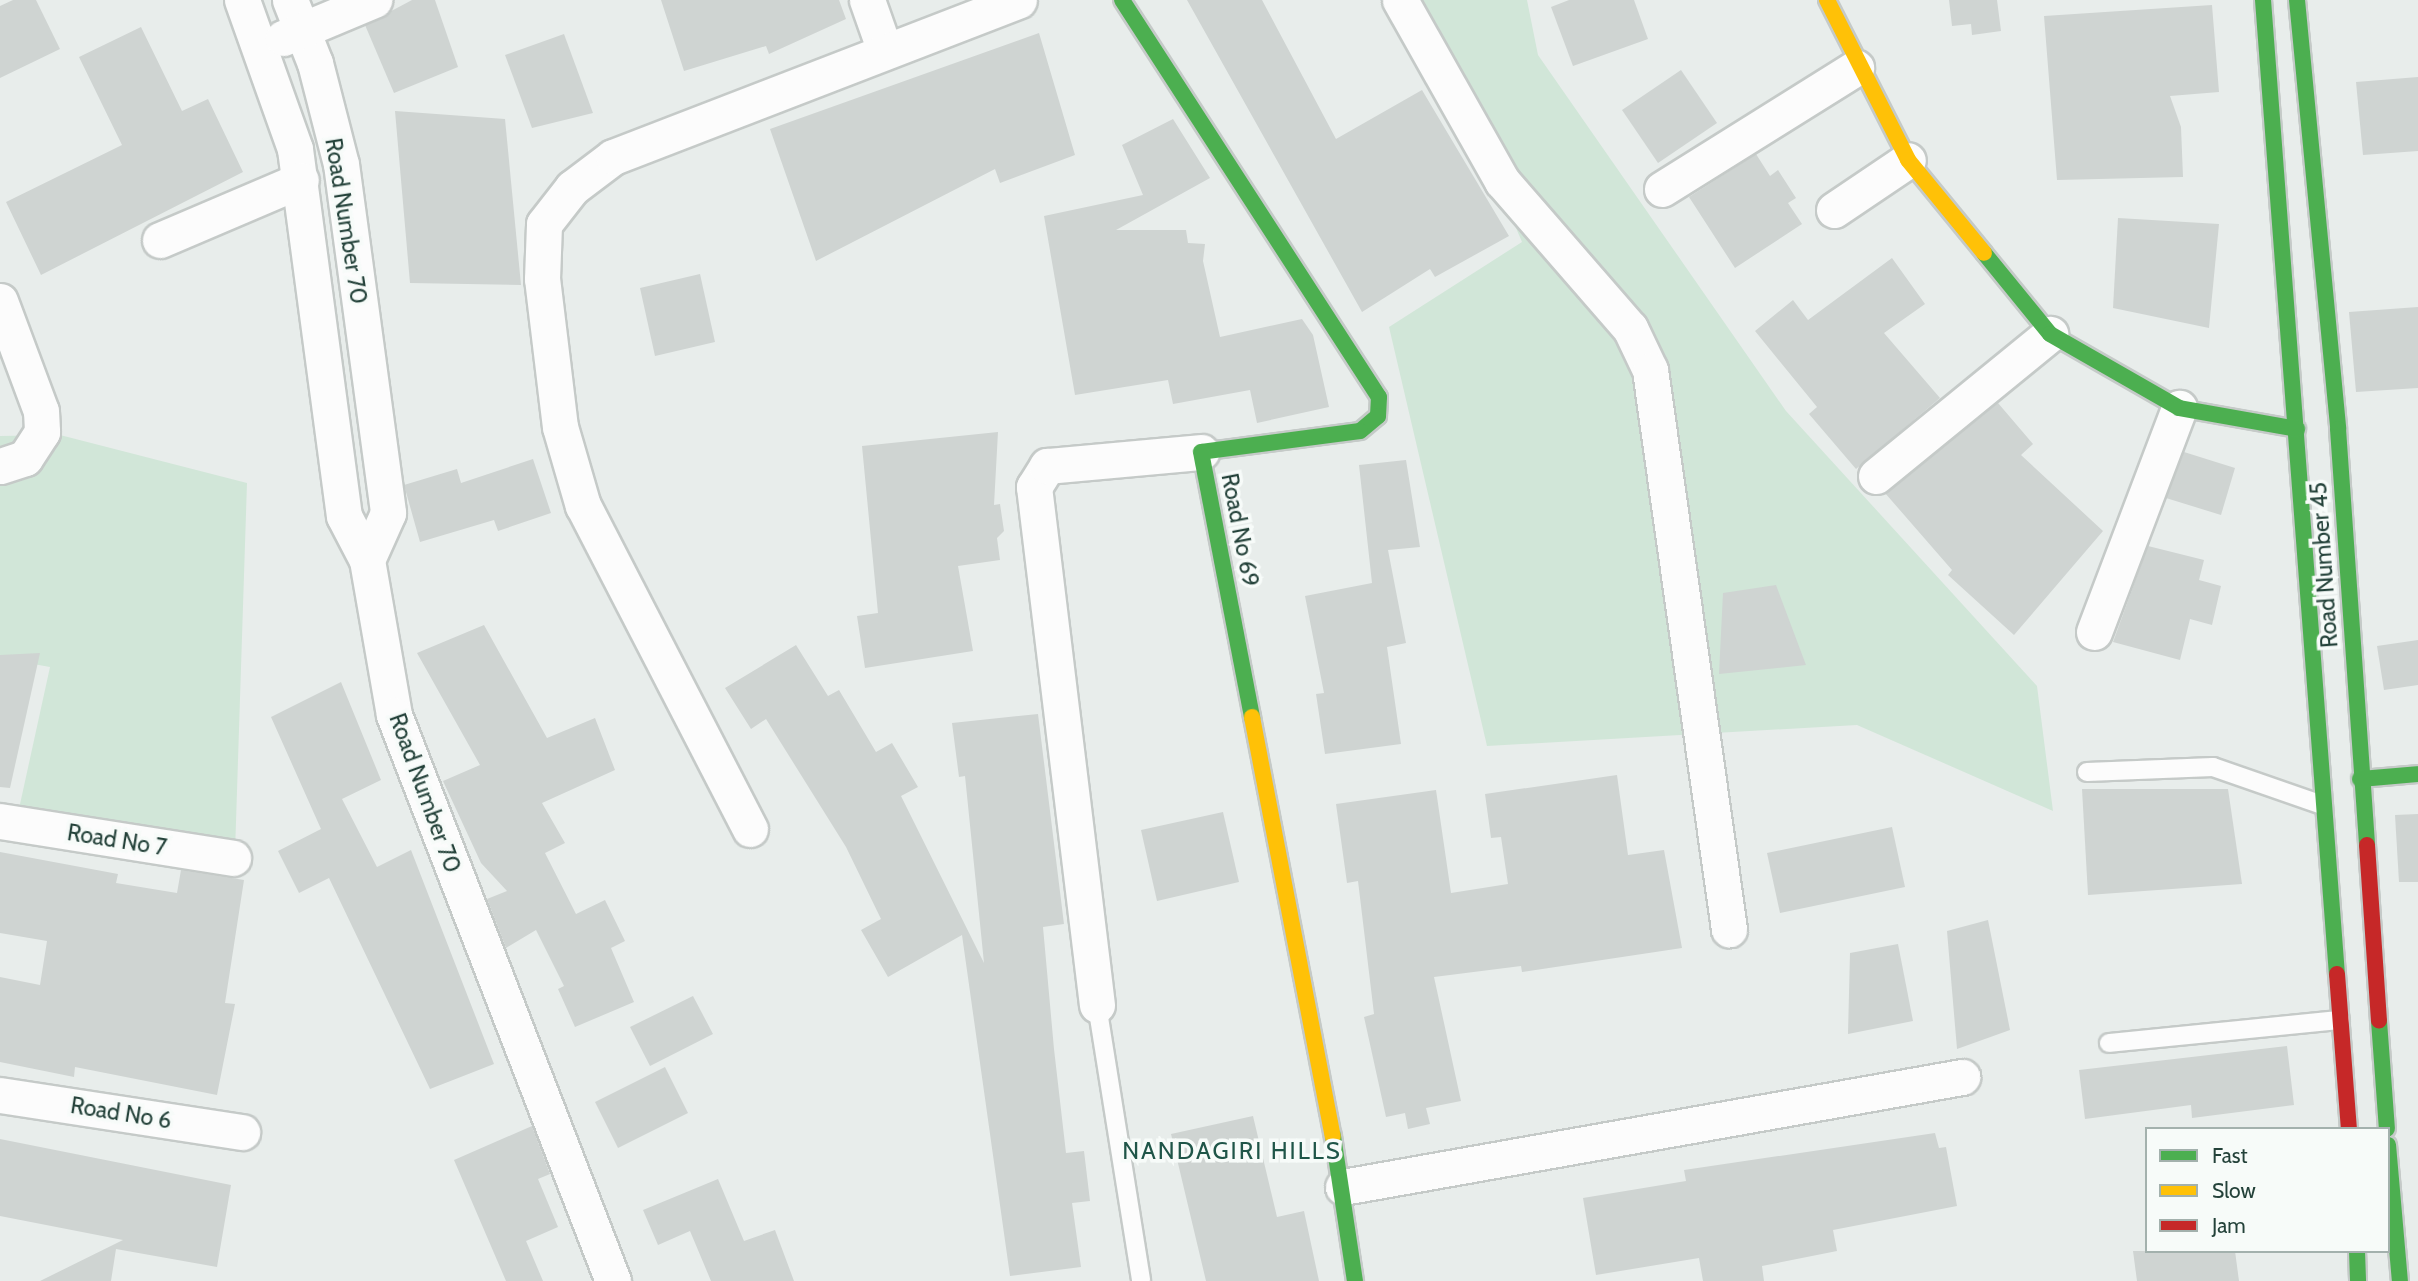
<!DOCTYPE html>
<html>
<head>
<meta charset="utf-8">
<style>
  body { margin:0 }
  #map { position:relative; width:2418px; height:1281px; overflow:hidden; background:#e8edeb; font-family:Cabin,sans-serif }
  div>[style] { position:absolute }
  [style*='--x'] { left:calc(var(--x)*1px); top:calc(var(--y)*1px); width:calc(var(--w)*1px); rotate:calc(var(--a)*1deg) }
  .green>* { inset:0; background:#d1e6d8 }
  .building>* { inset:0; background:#cfd4d2 }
  .roads { filter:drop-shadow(2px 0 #c5cac8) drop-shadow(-2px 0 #c5cac8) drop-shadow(0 2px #c5cac8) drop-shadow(0 -2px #c5cac8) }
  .lane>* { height:18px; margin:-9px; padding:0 9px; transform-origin:9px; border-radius:9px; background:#fcfcfc }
  .street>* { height:35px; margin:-17.5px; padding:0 17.5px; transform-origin:17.5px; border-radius:17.5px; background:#fcfcfc }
  .fast>* { height:16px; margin:-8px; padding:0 8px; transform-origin:8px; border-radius:8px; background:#4caf50 }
  .slow>* { height:16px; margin:-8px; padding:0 8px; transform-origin:8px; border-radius:8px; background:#ffc107 }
  .jam>* { height:16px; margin:-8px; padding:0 8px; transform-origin:8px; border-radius:8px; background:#c62828 }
  span { translate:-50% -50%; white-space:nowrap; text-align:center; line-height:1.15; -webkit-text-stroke:7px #f7fbf9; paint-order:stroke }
  .street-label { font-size:23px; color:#24423a }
  .neighbourhood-label { font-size:24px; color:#1f5548; letter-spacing:2px }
  .legend { position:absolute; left:2145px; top:1127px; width:245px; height:126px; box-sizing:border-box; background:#f7fbf9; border:2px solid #a3b1ad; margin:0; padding:9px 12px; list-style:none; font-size:21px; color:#24423a }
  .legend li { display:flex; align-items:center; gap:14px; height:35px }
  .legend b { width:35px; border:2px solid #a3b1ad }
</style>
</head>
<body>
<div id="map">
  <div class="green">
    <div style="clip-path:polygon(1419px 0,1527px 0,1538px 55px,1786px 411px,2037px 686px,2053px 811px,1857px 725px,1487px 746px,1389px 327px,1522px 242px)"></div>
    <div style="clip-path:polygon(60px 435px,247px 483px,235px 853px,17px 818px,50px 667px,0 658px,0 436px)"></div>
  </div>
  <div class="building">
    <div style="clip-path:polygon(13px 0,36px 0,60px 49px,0 78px,0 6px)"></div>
    <div style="clip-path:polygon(412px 0,435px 0,458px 67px,394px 93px,365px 25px)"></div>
    <div style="clip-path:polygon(661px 0,839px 0,846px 19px,769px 54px,766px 46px,684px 71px)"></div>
    <div style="clip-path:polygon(1187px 0,1262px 0,1336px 139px,1422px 90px,1509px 236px,1435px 277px,1430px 269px,1362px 312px)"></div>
    <div style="clip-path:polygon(1569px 0,1634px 0,1648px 39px,1573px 66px,1551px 7px)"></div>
    <div style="clip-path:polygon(1949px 0,1997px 0,2001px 31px,1972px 35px,1971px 24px,1952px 26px)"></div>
    <div style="clip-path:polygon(2212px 5px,2219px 92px,2170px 96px,2181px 127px,2183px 177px,2057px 180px,2044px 16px)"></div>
    <div style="clip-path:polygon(141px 27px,182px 111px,208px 99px,243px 172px,41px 275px,6px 202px,122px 145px,79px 57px)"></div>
    <div style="clip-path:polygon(1039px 33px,1075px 155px,1000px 183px,995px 169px,816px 261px,770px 129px)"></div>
    <div style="clip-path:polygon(564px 34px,593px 113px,532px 128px,505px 55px)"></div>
    <div style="clip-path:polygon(1681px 70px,1717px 123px,1658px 163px,1622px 110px)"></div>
    <div style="clip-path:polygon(2418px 77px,2418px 151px,2363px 155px,2356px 82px)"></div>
    <div style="clip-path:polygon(395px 111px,505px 119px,521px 285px,410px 283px)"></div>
    <div style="clip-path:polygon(1173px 119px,1210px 178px,1116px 230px,1186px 230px,1188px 243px,1205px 244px,1203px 261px,1220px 337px,1302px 319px,1313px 335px,1329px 407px,1257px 423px,1250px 390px,1173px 404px,1168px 380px,1075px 395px,1044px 216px,1143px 195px,1122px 145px)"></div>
    <div style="clip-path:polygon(1756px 154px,1770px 176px,1778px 170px,1796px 198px,1788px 203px,1802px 224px,1735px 268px,1689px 197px)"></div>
    <div style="clip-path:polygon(2118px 218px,2219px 224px,2209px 328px,2113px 308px)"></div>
    <div style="clip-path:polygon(1892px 258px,1925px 304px,1884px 333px,1940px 398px,1856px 469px,1809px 414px,1817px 407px,1755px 331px,1793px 300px,1808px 320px)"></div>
    <div style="clip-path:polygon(700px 274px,715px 342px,655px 356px,640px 288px)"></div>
    <div style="clip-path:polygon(2418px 307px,2418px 388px,2356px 392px,2349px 312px)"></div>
    <div style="clip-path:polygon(1998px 403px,2033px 444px,2021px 455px,2103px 531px,2014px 635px,1948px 575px,1952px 570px,1885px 493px)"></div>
    <div style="clip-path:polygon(998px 432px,994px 505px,1000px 504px,1004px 531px,997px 538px,1000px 560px,958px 566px,973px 651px,865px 668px,857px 616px,878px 613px,862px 446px)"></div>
    <div style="clip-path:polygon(2184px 452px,2235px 468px,2221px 515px,2166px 498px)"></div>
    <div style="clip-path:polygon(533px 459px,551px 513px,498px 531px,494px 520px,420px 542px,404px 485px,457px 469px,461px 483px)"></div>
    <div style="clip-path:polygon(1406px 460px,1420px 547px,1388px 550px,1406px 643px,1387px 647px,1401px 744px,1325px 754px,1316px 694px,1324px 693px,1305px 596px,1372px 583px,1359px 465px)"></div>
    <div style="clip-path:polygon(2148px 546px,2204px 560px,2199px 580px,2221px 586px,2212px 625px,2190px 619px,2180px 660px,2113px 642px)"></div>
    <div style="clip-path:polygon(1776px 585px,1806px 665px,1719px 674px,1723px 593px)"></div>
    <div style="clip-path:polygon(484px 625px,547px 738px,595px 718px,615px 770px,542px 803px,565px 843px,545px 853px,576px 914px,605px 900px,625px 941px,611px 948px,634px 1002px,575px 1027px,558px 989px,564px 986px,536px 930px,506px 948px,487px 899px,507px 891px,481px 863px,443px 781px,480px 765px,417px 653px)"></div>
    <div style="clip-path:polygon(2418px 640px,2418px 685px,2384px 690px,2377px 646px)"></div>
    <div style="clip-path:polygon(796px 645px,828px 696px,839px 690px,876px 752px,892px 743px,918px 787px,901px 796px,984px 963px,965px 776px,959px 777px,952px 723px,1038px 714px,1064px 924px,1043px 927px,1054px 1049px,1066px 1153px,1084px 1151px,1090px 1201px,1072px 1203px,1081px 1267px,1010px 1276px,962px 935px,888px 977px,861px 930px,881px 919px,846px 847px,766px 719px,751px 729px,725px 688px)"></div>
    <div style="clip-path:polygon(40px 653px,10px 788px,0 787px,0 655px)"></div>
    <div style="clip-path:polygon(341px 682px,381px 780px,342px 799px,377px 867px,411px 850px,494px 1064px,430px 1089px,329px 878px,299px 893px,278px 851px,321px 829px,271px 717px)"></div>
    <div style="clip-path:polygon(1617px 775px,1628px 855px,1664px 850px,1682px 948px,1522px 972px,1521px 966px,1434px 977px,1461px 1101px,1426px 1108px,1430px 1124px,1408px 1129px,1405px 1113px,1386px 1117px,1364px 1017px,1374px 1014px,1358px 881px,1347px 883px,1336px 804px,1436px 790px,1451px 893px,1508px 884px,1501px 837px,1491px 838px,1485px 794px)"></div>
    <div style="clip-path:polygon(2082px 789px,2228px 789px,2242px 884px,2088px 895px)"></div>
    <div style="clip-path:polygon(1223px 812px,1239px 882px,1157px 901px,1141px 830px)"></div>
    <div style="clip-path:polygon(2418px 814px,2418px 882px,2399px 882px,2395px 815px)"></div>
    <div style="clip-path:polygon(1892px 827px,1905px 887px,1780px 913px,1767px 853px)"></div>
    <div style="clip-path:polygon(0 852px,118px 874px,116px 883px,177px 893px,181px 870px,244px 880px,225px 1003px,235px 1004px,217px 1095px,75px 1067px,74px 1077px,0 1062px,0 977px,40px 985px,47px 941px,0 933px)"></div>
    <div style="clip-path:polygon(1988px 920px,2010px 1030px,1957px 1049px,1947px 931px)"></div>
    <div style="clip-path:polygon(1898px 944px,1913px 1021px,1848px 1034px,1850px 953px)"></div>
    <div style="clip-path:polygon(693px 996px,713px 1034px,650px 1066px,630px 1027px)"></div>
    <div style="clip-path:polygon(2287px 1046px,2294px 1105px,2192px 1118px,2191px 1105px,2085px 1119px,2079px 1070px)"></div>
    <div style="clip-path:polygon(665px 1067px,688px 1113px,618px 1148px,595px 1102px)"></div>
    <div style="clip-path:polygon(1253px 1116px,1277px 1217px,1304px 1211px,1319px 1281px,1206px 1281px,1171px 1134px)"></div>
    <div style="clip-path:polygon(532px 1126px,550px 1174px,538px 1179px,558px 1227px,526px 1241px,543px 1281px,506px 1281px,454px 1160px)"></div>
    <div style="clip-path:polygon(1935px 1133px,1939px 1148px,1946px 1147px,1957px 1206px,1833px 1230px,1837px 1251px,1762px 1266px,1764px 1281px,1703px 1281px,1699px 1258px,1596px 1275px,1583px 1198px,1686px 1181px,1684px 1170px)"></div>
    <div style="clip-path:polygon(0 1139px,231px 1185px,217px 1267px,116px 1249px,111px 1281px,40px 1281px,123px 1240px,0 1216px)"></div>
    <div style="clip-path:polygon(718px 1179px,744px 1241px,775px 1230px,794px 1281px,711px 1281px,690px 1231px,658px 1245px,643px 1210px)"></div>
    <div style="clip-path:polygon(2133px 1251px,2235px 1251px,2239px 1281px,2137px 1281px)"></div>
  </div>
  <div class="roads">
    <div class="lane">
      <div style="--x:2087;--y:772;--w:126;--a:-2.3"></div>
      <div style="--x:2213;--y:767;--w:115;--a:19.2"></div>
      <div style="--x:1097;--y:1005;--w:279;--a:80.9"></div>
      <div style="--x:2109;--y:1043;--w:232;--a:-5.7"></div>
    </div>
    <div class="street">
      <div style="--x:242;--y:0;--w:158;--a:70.4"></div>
      <div style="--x:295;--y:149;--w:370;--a:82.4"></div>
      <div style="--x:344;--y:516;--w:50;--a:62.4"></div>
      <div style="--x:290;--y:0;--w:68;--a:68.4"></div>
      <div style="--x:315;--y:63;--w:104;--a:75.6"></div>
      <div style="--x:341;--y:164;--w:352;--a:82.3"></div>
      <div style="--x:388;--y:513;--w:51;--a:114.1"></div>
      <div style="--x:367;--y:560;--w:157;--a:80.1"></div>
      <div style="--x:394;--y:715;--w:607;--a:68.85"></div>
      <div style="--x:867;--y:0;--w:54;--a:70.6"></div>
      <div style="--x:1400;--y:0;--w:208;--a:60.6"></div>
      <div style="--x:1502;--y:181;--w:195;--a:49"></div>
      <div style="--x:1630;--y:328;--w:47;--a:64.5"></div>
      <div style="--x:1650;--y:370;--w:565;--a:81.96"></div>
      <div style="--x:283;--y:38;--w:99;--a:-22.7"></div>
      <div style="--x:1662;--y:189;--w:229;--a:-32"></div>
      <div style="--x:1834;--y:210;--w:89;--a:-34"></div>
      <div style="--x:160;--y:240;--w:153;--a:-23.1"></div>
      <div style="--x:0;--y:301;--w:117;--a:69.6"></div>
      <div style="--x:41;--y:411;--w:21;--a:87"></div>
      <div style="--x:42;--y:432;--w:31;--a:123"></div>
      <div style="--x:25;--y:458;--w:26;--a:162"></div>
      <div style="--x:1876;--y:476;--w:225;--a:-39.2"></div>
      <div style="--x:2094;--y:632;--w:240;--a:-69.2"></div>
      <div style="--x:0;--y:821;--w:236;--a:9"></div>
      <div style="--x:750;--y:829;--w:364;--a:-117.3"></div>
      <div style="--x:583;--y:506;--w:82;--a:-106.2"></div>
      <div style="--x:560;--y:427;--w:149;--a:-96.9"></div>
      <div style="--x:542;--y:279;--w:55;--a:-87.9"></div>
      <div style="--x:544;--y:224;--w:46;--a:-52.1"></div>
      <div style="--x:572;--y:188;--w:51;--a:-37.1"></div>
      <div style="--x:613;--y:157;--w:435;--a:-21.1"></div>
      <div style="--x:1097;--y:1005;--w:522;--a:-96.93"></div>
      <div style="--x:1034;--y:487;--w:25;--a:-58"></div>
      <div style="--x:1047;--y:466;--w:155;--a:-5.2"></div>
      <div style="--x:0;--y:1095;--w:245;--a:8.7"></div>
      <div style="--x:1343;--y:1187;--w:629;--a:-10.08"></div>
    </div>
    <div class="fast">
      <div style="--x:1122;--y:0;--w:473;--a:57.1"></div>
      <div style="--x:1379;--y:397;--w:19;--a:93"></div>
      <div style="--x:1378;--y:416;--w:23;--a:140"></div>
      <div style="--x:1360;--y:431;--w:160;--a:172.5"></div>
      <div style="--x:1201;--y:452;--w:270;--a:79.1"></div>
      <div style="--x:2263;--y:0;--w:977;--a:85.66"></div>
      <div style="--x:2297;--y:0;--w:431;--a:84.5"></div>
      <div style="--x:2338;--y:429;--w:417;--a:86"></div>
      <div style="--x:1984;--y:253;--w:104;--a:50.8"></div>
      <div style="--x:2050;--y:334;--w:149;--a:29.8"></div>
      <div style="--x:2179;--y:408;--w:120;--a:10.1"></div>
      <div style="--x:2360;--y:779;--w:58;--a:-4.9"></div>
      <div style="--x:2379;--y:1021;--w:108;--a:85.8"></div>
      <div style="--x:1333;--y:1136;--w:147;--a:81.4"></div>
      <div style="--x:2388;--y:1145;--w:137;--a:85"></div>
      <div style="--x:2357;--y:1251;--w:30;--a:88"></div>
    </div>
    <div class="slow">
      <div style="--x:1827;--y:0;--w:179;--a:63.1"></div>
      <div style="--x:1908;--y:160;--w:120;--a:50.7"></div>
      <div style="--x:1252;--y:717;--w:427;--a:79.1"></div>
    </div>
    <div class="jam">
      <div style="--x:2367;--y:845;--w:176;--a:86.1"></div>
      <div style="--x:2337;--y:974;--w:155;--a:85.6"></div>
    </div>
  </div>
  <div class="street-label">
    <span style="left:346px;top:221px;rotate:81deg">Road Number 70</span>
    <span style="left:1240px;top:530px;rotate:79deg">Road No 69</span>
    <span style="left:2324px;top:565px;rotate:-94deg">Road Number 45</span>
    <span style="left:425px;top:793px;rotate:70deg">Road Number 70</span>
    <span style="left:117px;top:840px;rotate:9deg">Road No 7</span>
    <span style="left:121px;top:1113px;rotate:9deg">Road No 6</span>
  </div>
  <div class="neighbourhood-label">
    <span style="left:1232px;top:1151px">NANDAGIRI HILLS</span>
  </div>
  <ul class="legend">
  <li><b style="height:9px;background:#4caf50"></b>Fast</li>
  <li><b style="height:9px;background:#ffc107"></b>Slow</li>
  <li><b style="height:9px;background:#c62828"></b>Jam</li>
  </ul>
</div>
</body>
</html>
